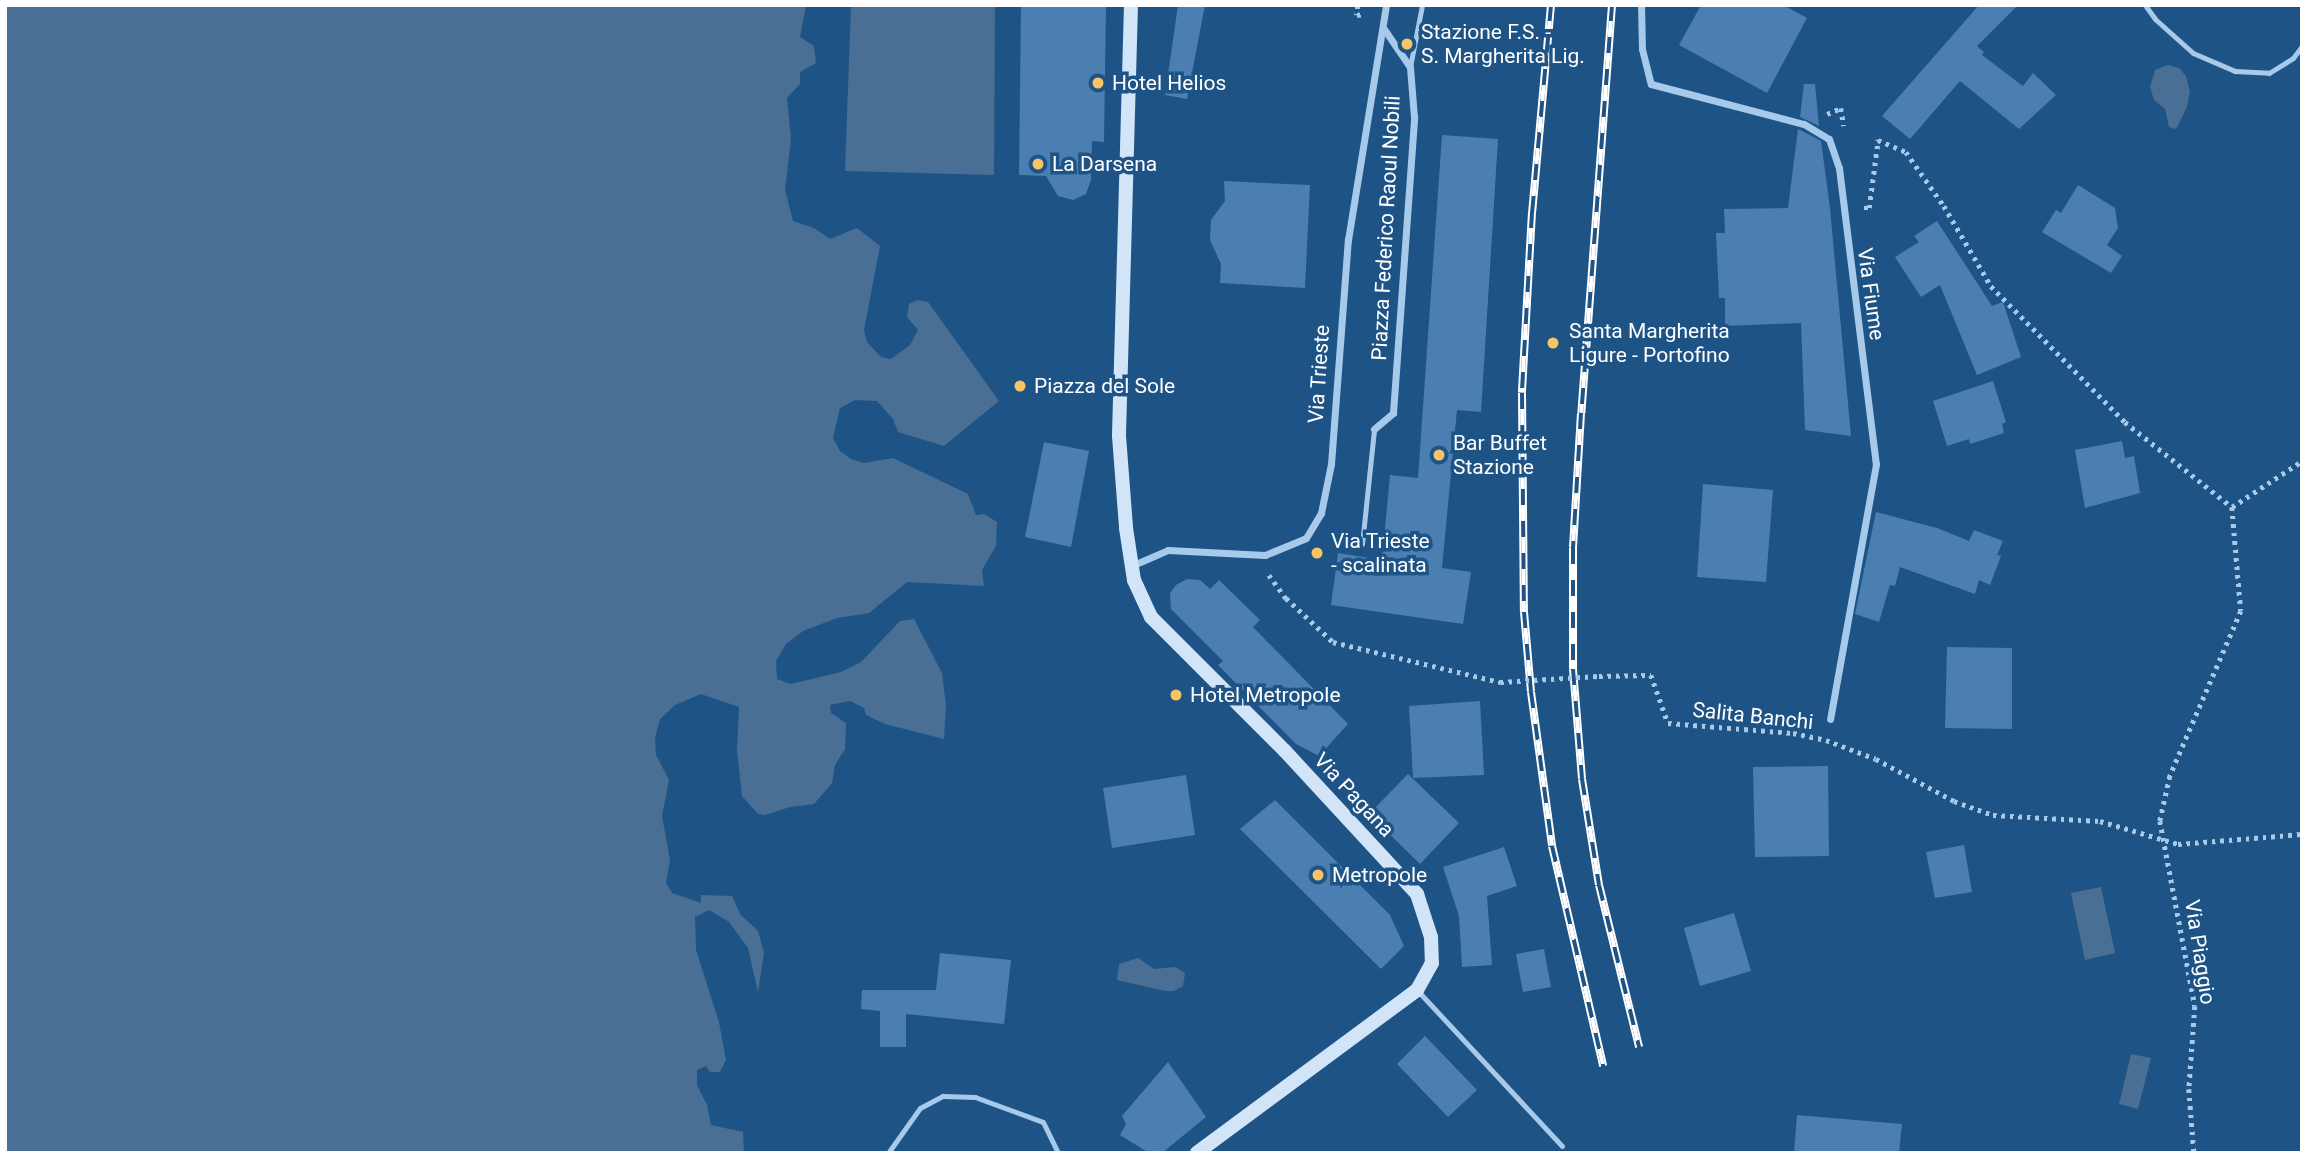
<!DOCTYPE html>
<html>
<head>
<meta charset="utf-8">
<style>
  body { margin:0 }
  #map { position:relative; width:2307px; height:1158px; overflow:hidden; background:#1e5386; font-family:Roboto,sans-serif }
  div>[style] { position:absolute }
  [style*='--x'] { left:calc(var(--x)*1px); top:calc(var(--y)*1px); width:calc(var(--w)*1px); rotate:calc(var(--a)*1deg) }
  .water>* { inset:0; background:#496f94 }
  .building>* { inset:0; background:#4b7fb1 }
  .path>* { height:4.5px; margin-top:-2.25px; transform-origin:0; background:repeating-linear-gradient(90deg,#a7caea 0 3.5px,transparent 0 8.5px) }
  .service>* { height:5px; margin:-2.5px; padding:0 2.5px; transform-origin:2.5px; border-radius:2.5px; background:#a7caea }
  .minor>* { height:7px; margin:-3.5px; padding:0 3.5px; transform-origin:3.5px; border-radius:3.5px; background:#a7caea }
  .secondary>* { height:14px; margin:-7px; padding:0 7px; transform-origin:7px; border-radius:7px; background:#d2e5f8 }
  .rail>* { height:8px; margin-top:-4px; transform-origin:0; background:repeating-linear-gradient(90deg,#1e5386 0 16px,#fff 0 32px); box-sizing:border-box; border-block:2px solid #fff }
  .path-bridge>* { height:4.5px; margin-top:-2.25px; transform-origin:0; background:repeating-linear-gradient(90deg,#a7caea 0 3.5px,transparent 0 8.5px) }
  .dots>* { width:19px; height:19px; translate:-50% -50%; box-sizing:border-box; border:4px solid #1e5386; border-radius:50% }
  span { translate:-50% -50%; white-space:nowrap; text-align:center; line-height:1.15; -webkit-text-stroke:7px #1e5386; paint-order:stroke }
  .poi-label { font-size:21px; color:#fff }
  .left { translate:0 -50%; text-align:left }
  .street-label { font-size:21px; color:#fff }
  .frame { position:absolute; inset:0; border:7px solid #fff; pointer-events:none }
</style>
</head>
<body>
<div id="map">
  <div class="water">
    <div style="clip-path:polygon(5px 5px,806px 5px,800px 37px,814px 46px,816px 63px,800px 72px,800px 84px,787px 98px,791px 139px,785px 190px,793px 221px,814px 228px,830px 239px,857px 228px,880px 246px,864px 330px,867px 342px,881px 357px,891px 359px,910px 345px,918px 330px,907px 317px,909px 304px,918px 300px,928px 302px,999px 401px,944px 446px,898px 432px,893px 419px,877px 401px,855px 400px,840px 408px,833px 438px,840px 451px,851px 459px,864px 463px,893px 458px,968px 494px,976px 515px,984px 514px,997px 522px,996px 546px,982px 570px,984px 586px,907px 582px,869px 613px,837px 618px,803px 631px,786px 644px,776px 661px,777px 679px,791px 684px,841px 672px,861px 662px,900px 621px,914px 619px,942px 673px,946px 705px,944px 739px,885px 724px,866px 715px,864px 708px,850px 701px,830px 705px,831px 713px,846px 723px,845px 749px,835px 765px,832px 783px,814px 804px,790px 807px,765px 815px,758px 814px,742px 796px,737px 750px,739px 707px,701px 694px,675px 705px,660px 719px,655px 738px,656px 755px,669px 780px,662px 816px,670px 860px,666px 883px,672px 893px,701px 903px,701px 895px,732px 896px,740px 914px,758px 931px,764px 953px,758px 992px,748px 948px,729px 922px,709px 910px,695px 917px,696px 950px,719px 1022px,726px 1060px,720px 1072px,710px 1072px,706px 1066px,697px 1070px,697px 1085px,707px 1105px,711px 1125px,743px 1132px,744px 1153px,5px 1153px)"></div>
    <div style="clip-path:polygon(851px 5px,995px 5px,994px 175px,845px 171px)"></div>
    <div style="clip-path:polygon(2168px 65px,2179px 68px,2186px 76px,2190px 92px,2187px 107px,2176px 129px,2169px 127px,2165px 109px,2154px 100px,2150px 87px,2155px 70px)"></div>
    <div style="clip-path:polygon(2101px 887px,2115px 953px,2085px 960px,2071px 893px)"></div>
    <div style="clip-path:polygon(1138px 958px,1154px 969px,1175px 967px,1182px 971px,1185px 974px,1183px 986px,1174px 991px,1165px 991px,1117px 980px,1119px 964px)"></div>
    <div style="clip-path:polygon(2131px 1054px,2151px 1058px,2138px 1109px,2119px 1104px)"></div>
  </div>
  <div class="building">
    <div style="clip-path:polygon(1021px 5px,1106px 5px,1104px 142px,1092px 141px,1091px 180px,1086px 194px,1073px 200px,1058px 196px,1046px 176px,1019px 175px)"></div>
    <div style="clip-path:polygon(1178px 5px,1205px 5px,1187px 99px,1165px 95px)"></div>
    <div style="clip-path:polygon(1701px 5px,1783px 5px,1807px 18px,1767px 93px,1679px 45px)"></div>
    <div style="clip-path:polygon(1979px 5px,2018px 5px,1977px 46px,1984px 52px,1982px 55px,2023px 86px,2033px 73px,2056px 95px,2019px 129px,1960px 81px,1910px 139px,1882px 116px)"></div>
    <div style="clip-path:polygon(1804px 84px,1815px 84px,1819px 126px,1800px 117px)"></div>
    <div style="clip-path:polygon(1798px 129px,1821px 141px,1830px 208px,1851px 436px,1805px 430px,1801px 323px,1725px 326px,1725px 298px,1719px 298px,1716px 233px,1725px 233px,1724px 209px,1788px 208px)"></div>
    <div style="clip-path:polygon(1442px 135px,1498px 139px,1481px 412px,1457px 410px,1442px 568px,1471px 572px,1463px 624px,1331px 605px,1338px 553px,1382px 560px,1390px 475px,1418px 478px)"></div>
    <div style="clip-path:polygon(1224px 181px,1310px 185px,1305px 288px,1220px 283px,1221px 264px,1210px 240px,1211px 220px,1225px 201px)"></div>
    <div style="clip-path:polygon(2078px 185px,2115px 208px,2118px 228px,2107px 245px,2122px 256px,2111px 273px,2042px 232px,2056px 210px,2061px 213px)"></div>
    <div style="clip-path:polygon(1937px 221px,1992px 306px,2003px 302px,2021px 357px,1977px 375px,1940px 285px,1921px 297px,1895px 257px,1919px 242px,1914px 236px)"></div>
    <div style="clip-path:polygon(1993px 381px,2006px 422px,2002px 424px,2004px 433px,1970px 444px,1969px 439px,1947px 446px,1933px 401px)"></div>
    <div style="clip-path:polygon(2122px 441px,2125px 458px,2134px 456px,2140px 493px,2085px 508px,2075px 450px)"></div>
    <div style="clip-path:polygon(1044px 442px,1089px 451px,1071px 547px,1025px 537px)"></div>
    <div style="clip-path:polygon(1703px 484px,1773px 490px,1766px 582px,1697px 577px)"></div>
    <div style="clip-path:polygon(1876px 512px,1937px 528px,1969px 541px,1974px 530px,2003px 541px,1997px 555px,2001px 556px,1990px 585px,1979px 580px,1975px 594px,1900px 567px,1895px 586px,1890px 585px,1879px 622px,1855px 614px)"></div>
    <div style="clip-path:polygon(1187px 579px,1200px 580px,1210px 589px,1219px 580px,1260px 620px,1253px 627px,1348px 724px,1319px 756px,1296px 744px,1218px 665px,1223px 661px,1171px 609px,1170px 593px,1176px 585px)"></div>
    <div style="clip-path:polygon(1947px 647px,2012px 648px,2012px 729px,1945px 728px)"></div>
    <div style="clip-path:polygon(1480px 701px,1484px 775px,1413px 778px,1409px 706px)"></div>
    <div style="clip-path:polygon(1828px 766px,1829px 856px,1755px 857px,1753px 767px)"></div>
    <div style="clip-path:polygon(1408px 774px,1459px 823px,1420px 864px,1369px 814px)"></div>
    <div style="clip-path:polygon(1186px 775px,1195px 835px,1112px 848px,1103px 788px)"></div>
    <div style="clip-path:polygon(1275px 800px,1390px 915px,1404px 946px,1381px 969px,1240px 829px)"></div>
    <div style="clip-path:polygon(1964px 845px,1972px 892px,1935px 898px,1926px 852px)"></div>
    <div style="clip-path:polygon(1504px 847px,1517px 886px,1487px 896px,1492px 965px,1462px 967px,1459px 916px,1443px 867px)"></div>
    <div style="clip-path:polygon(1734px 913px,1751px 971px,1700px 986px,1684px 928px)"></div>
    <div style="clip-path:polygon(1544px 949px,1551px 987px,1523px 992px,1516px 954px)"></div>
    <div style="clip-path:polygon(940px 953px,1011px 960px,1004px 1024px,906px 1014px,906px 1047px,880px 1047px,880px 1011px,861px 1009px,862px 990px,936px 990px)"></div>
    <div style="clip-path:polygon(1425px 1036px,1477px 1090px,1448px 1117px,1397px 1064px)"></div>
    <div style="clip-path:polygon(1168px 1062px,1206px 1117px,1162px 1153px,1149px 1153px,1120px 1135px,1126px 1124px,1122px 1116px)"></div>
    <div style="clip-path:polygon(1797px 1115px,1902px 1124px,1899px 1153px,1794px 1153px)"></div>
  </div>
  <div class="path">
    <div style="--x:1358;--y:5;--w:10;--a:96"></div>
    <div style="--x:1357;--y:15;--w:7;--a:-8"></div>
    <div style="--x:1827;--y:114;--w:15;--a:-23"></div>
    <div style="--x:1841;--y:108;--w:18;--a:81"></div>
    <div style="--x:1864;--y:208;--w:5;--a:0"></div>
    <div style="--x:1869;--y:208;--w:69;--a:-82.5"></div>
    <div style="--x:1878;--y:140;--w:30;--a:23"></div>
    <div style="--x:1906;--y:152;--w:66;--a:54.9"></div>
    <div style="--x:1944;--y:206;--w:93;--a:59.6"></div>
    <div style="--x:1991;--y:286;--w:191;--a:45.4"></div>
    <div style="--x:2125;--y:422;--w:137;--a:38.5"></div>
    <div style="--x:2232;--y:507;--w:104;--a:85.1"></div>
    <div style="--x:2241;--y:611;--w:180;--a:113.3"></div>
    <div style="--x:2170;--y:776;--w:46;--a:102.5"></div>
    <div style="--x:2160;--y:821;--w:188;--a:79.3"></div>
    <div style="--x:2195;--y:1006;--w:83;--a:94.1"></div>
    <div style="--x:2189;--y:1089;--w:64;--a:85.5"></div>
    <div style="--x:2232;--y:507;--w:84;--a:-33.3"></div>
    <div style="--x:1269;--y:575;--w:29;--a:54"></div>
    <div style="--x:1286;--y:598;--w:64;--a:43.1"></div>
    <div style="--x:1333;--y:642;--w:172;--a:13.5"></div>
    <div style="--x:1599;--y:676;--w:52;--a:-1.1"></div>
    <div style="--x:1651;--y:675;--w:51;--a:70.5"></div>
    <div style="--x:1668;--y:723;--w:125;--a:4.6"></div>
    <div style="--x:1793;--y:733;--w:34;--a:12"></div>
    <div style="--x:1826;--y:740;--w:53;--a:20.8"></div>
    <div style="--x:1876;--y:759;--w:89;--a:28.3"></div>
    <div style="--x:1954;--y:801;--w:41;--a:19.7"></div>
    <div style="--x:1993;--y:815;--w:107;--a:3.2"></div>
    <div style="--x:2100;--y:821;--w:81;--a:16.4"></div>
    <div style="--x:2178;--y:844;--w:124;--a:-4.6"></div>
  </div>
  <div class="service">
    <div style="--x:2145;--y:5;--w:17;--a:54"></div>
    <div style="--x:2155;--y:19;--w:51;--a:41.8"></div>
    <div style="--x:2193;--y:53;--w:46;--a:23.2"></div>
    <div style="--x:2235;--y:71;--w:34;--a:3"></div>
    <div style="--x:2269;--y:73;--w:28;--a:-32"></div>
    <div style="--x:2293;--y:58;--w:15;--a:-53"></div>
    <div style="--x:1410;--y:67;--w:63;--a:-79"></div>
    <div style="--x:1362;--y:544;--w:116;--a:-84"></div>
    <div style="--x:1417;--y:990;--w:213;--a:47.1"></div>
    <div style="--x:888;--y:1153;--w:55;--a:-54.6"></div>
    <div style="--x:920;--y:1108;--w:26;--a:-28"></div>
    <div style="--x:943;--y:1096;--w:32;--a:2"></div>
    <div style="--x:975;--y:1097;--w:72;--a:20.2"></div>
    <div style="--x:1043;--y:1122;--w:34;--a:64"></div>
    <div style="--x:1307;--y:1153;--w:4;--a:0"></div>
  </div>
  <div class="minor">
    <div style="--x:1641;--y:5;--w:44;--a:88.7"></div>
    <div style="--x:1642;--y:49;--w:36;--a:76"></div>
    <div style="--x:1651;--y:84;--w:158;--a:14.7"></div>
    <div style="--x:1804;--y:124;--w:29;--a:31"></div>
    <div style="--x:1829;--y:139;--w:31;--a:71"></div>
    <div style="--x:1839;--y:168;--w:298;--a:82.9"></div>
    <div style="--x:1876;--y:464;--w:259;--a:100.2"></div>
    <div style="--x:1374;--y:429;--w:25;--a:-40"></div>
    <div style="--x:1393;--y:413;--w:297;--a:-85.9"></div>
    <div style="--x:1414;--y:117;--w:50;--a:-94.6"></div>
    <div style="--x:1410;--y:67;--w:46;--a:-124.4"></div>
    <div style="--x:1131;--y:566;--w:40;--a:-23.4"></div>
    <div style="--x:1168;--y:550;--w:97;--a:3"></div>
    <div style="--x:1265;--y:555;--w:44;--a:-22.5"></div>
    <div style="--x:1306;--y:538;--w:29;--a:-59"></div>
    <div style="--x:1321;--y:513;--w:50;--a:-78.5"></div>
    <div style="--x:1331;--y:464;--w:225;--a:-85.7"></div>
    <div style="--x:1348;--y:240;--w:238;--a:-80.8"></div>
  </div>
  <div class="secondary">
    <div style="--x:1131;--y:5;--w:431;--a:91.6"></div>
    <div style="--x:1119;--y:436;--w:92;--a:85.6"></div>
    <div style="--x:1126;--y:528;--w:53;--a:81.3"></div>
    <div style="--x:1134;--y:580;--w:41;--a:65.3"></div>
    <div style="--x:1151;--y:617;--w:190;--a:45"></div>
    <div style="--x:1285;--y:751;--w:195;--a:47.3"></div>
    <div style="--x:1417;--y:894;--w:45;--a:72"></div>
    <div style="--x:1431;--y:937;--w:26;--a:88"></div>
    <div style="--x:1432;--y:963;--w:31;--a:119"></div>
    <div style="--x:1417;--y:990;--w:274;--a:143.5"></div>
  </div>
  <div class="rail">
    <div style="--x:1551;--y:5;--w:208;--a:95.2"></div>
    <div style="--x:1532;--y:212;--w:181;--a:93.2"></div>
    <div style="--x:1522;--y:393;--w:219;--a:89.5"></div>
    <div style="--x:1524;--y:612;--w:80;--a:85"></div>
    <div style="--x:1531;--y:692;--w:155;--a:82.2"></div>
    <div style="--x:1552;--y:846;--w:226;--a:76.9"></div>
    <div style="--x:1612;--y:5;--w:409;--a:94.3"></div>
    <div style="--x:1581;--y:413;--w:135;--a:93.4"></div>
    <div style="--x:1573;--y:548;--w:121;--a:90"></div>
    <div style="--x:1573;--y:669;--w:110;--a:85.3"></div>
    <div style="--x:1582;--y:779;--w:107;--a:80.9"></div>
    <div style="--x:1599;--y:885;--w:167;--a:76.1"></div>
  </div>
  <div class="path-bridge">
    <div style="--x:1500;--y:682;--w:99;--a:-3.5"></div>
  </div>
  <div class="dots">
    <div style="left:1407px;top:44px;background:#f9c466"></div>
    <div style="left:1098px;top:83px;background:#f9c466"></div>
    <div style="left:1038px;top:164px;background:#f9c466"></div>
    <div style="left:1553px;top:343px;background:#f9c466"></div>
    <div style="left:1020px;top:386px;background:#f9c466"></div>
    <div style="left:1439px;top:455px;background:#f9c466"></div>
    <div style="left:1317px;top:553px;background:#f9c466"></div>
    <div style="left:1176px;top:695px;background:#f9c466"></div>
    <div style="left:1318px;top:875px;background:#f9c466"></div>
  </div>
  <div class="poi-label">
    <span class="left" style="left:1421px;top:44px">Stazione F.S. -<br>S. Margherita Lig.</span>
    <span class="left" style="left:1112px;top:83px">Hotel Helios</span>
    <span class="left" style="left:1052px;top:164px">La Darsena</span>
    <span class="left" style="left:1569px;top:343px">Santa Margherita<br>Ligure - Portofino</span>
    <span class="left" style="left:1034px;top:386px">Piazza del Sole</span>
    <span class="left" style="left:1453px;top:455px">Bar Buffet<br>Stazione</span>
    <span class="left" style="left:1331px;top:553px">Via Trieste<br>- scalinata</span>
    <span class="left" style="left:1190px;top:695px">Hotel Metropole</span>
    <span class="left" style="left:1332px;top:875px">Metropole</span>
  </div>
  <div class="street-label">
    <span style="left:1386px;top:228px;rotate:-87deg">Piazza Federico Raoul Nobili</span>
    <span style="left:1871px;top:294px;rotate:82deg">Via Fiume</span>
    <span style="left:1319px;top:374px;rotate:-86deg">Via Trieste</span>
    <span style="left:1753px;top:716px;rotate:6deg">Salita Banchi</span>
    <span style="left:1354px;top:795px;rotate:47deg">Via Pagana</span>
    <span style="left:2200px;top:952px;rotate:81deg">Via Piaggio</span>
  </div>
  <div class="frame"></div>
</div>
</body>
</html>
